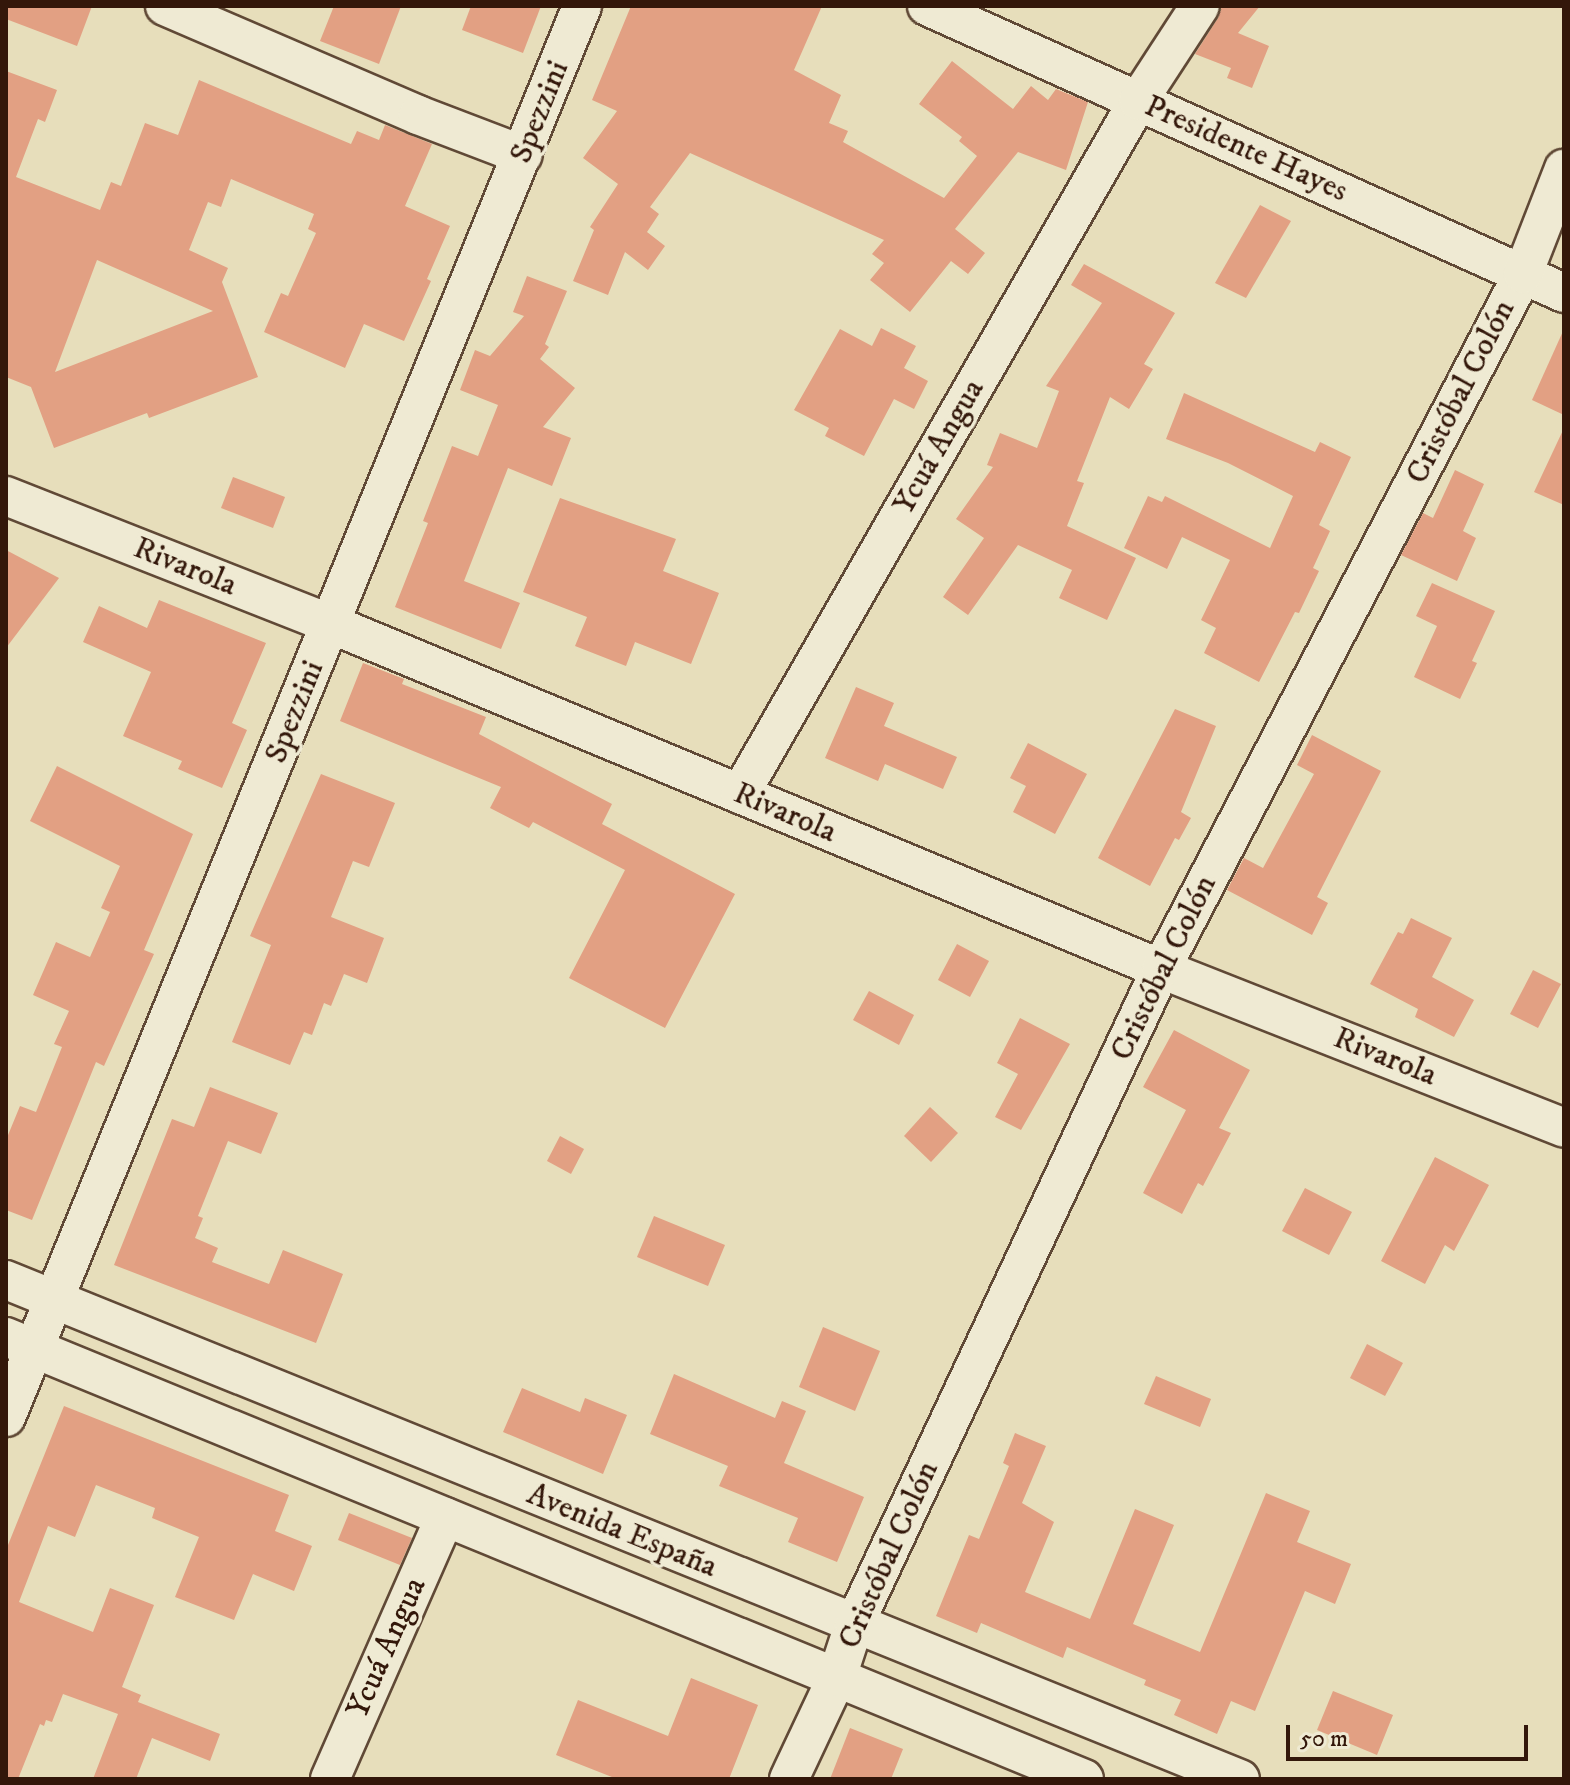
<!DOCTYPE html>
<html>
<head>
<meta charset="utf-8">
<style>
  body { margin:0 }
  #map { position:relative; width:1570px; height:1785px; overflow:hidden; background:#e7debb; font-family:"IM FELL DW Pica",serif }
  div>[style] { position:absolute }
  [style*='--x'] { left:calc(var(--x)*1px); top:calc(var(--y)*1px); width:calc(var(--w)*1px); rotate:calc(var(--a)*1deg) }
  .building>* { inset:0; background:#e2a083 }
  .roads { filter:drop-shadow(2px 0 #604936) drop-shadow(-2px 0 #604936) drop-shadow(0 2px #604936) drop-shadow(0 -2px #604936) }
  .minor>* { height:38px; margin:-19px; padding:0 19px; transform-origin:19px; border-radius:19px; background:#efead3 }
  span { translate:-50% -50%; white-space:nowrap; text-align:center; line-height:1.15; -webkit-text-stroke:7px #efead3; paint-order:stroke }
  .street-label { font-size:32px; color:#33170a }
  .frame { position:absolute; inset:0; border:8px solid #33170a; pointer-events:none }
  .scale { position:absolute; left:1286px; top:1725px; width:242px; height:36px; box-sizing:border-box; border:4px solid #33170a; border-top:0; padding-left:10px; font-size:24px; line-height:28px; white-space:nowrap; color:#33170a; -webkit-text-stroke:6px #efead3; paint-order:stroke }
</style>
</head>
<body>
<div id="map">
  <div class="building">
    <div style="clip-path:polygon(6px 6px,92px 6px,77px 46px,6px 19px)"></div>
    <div style="clip-path:polygon(334px 6px,401px 6px,379px 64px,320px 41px)"></div>
    <div style="clip-path:polygon(471px 6px,541px 6px,523px 53px,462px 30px)"></div>
    <div style="clip-path:polygon(631px 6px,822px 6px,794px 70px,841px 95px,829px 123px,848px 131px,843px 142px,944px 198px,977px 156px,959px 141px,962px 137px,919px 104px,952px 61px,1013px 109px,1031px 86px,1048px 100px,1056px 89px,1088px 102px,1066px 170px,1018px 152px,955px 229px,985px 253px,968px 274px,951px 261px,910px 312px,870px 280px,884px 263px,872px 254px,884px 240px,690px 153px,650px 207px,659px 214px,647px 232px,665px 246px,648px 270px,625px 252px,608px 295px,573px 281px,594px 230px,590px 227px,618px 184px,583px 158px,617px 111px,592px 100px)"></div>
    <div style="clip-path:polygon(1222px 6px,1260px 6px,1238px 33px,1269px 46px,1252px 88px,1227px 78px,1231px 68px,1195px 54px,1218px 18px)"></div>
    <div style="clip-path:polygon(evenodd,6px 71px,57px 90px,45px 122px,38px 119px,16px 177px,100px 210px,111px 182px,121px 186px,145px 123px,178px 135px,199px 80px,351px 144px,357px 131px,379px 140px,385px 125px,432px 144px,405px 206px,450px 226px,427px 279px,431px 281px,404px 341px,364px 324px,345px 368px,264px 332px,281px 293px,288px 296px,316px 233px,308px 229px,314px 214px,231px 179px,221px 207px,208px 202px,189px 250px,228px 268px,222px 282px,258px 377px,149px 418px,147px 413px,54px 448px,31px 387px,6px 377px,6px 71px,97px 260px,213px 311px,55px 372px,97px 260px)"></div>
    <div style="clip-path:polygon(1260px 205px,1291px 221px,1246px 298px,1215px 283px)"></div>
    <div style="clip-path:polygon(1084px 264px,1175px 313px,1144px 364px,1153px 369px,1129px 409px,1110px 397px,1077px 481px,1084px 483px,1067px 526px,1136px 558px,1107px 620px,1059px 598px,1072px 570px,1018px 545px,968px 615px,943px 597px,984px 538px,956px 519px,993px 467px,987px 465px,1000px 433px,1037px 448px,1059px 391px,1046px 386px,1102px 303px,1071px 285px)"></div>
    <div style="clip-path:polygon(527px 276px,567px 291px,545px 344px,549px 347px,540px 359px,575px 388px,543px 427px,571px 438px,552px 486px,508px 468px,464px 581px,520px 603px,501px 649px,395px 607px,428px 523px,423px 521px,452px 446px,478px 456px,498px 405px,460px 390px,475px 350px,490px 356px,524px 316px,513px 312px)"></div>
    <div style="clip-path:polygon(881px 328px,916px 346px,904px 368px,928px 381px,914px 409px,894px 399px,864px 456px,825px 436px,829px 428px,794px 410px,840px 329px,872px 346px)"></div>
    <div style="clip-path:polygon(1564px 329px,1564px 415px,1532px 400px)"></div>
    <div style="clip-path:polygon(1184px 393px,1315px 452px,1320px 442px,1351px 457px,1319px 525px,1330px 531px,1313px 568px,1319px 571px,1299px 613px,1295px 612px,1259px 682px,1204px 653px,1216px 628px,1201px 620px,1230px 560px,1182px 537px,1167px 569px,1124px 548px,1148px 496px,1162px 502px,1165px 496px,1270px 548px,1293px 496px,1228px 463px,1166px 439px)"></div>
    <div style="clip-path:polygon(1564px 428px,1564px 505px,1534px 492px)"></div>
    <div style="clip-path:polygon(1455px 470px,1484px 484px,1463px 531px,1476px 538px,1457px 581px,1401px 555px,1423px 513px,1433px 518px)"></div>
    <div style="clip-path:polygon(233px 477px,285px 497px,273px 528px,221px 508px)"></div>
    <div style="clip-path:polygon(560px 498px,676px 539px,663px 571px,719px 593px,691px 664px,635px 642px,626px 666px,575px 646px,587px 617px,523px 592px)"></div>
    <div style="clip-path:polygon(6px 550px,59px 578px,6px 648px)"></div>
    <div style="clip-path:polygon(1432px 583px,1495px 611px,1472px 661px,1477px 663px,1460px 699px,1414px 677px,1437px 626px,1416px 616px)"></div>
    <div style="clip-path:polygon(159px 600px,266px 643px,232px 723px,247px 730px,222px 788px,178px 769px,182px 761px,123px 736px,151px 672px,83px 642px,99px 606px,147px 628px)"></div>
    <div style="clip-path:polygon(363px 663px,404px 679px,402px 684px,486px 717px,479px 734px,612px 804px,602px 824px,735px 894px,665px 1028px,569px 978px,625px 870px,533px 822px,529px 828px,490px 808px,501px 787px,340px 721px)"></div>
    <div style="clip-path:polygon(856px 687px,894px 703px,884px 726px,957px 757px,943px 789px,885px 764px,878px 781px,825px 758px)"></div>
    <div style="clip-path:polygon(1175px 709px,1216px 726px,1181px 812px,1191px 818px,1179px 840px,1175px 838px,1150px 886px,1098px 858px)"></div>
    <div style="clip-path:polygon(1312px 735px,1381px 771px,1317px 897px,1328px 903px,1312px 935px,1227px 890px,1244px 858px,1263px 868px,1314px 774px,1297px 765px)"></div>
    <div style="clip-path:polygon(1028px 743px,1087px 774px,1055px 834px,1013px 812px,1026px 786px,1010px 778px)"></div>
    <div style="clip-path:polygon(57px 766px,193px 834px,144px 950px,154px 954px,104px 1066px,96px 1062px,32px 1220px,6px 1210px,6px 1140px,20px 1106px,36px 1112px,62px 1047px,54px 1044px,69px 1011px,33px 995px,56px 942px,90px 957px,110px 912px,101px 908px,120px 866px,30px 821px)"></div>
    <div style="clip-path:polygon(321px 774px,395px 803px,369px 867px,353px 861px,331px 917px,384px 938px,367px 983px,344px 974px,331px 1006px,324px 1003px,312px 1035px,304px 1032px,290px 1065px,232px 1042px,271px 945px,250px 936px)"></div>
    <div style="clip-path:polygon(1411px 918px,1452px 938px,1432px 977px,1474px 1000px,1454px 1037px,1415px 1017px,1418px 1009px,1370px 984px,1398px 932px,1403px 934px)"></div>
    <div style="clip-path:polygon(957px 944px,989px 961px,970px 997px,938px 980px)"></div>
    <div style="clip-path:polygon(1533px 970px,1561px 984px,1538px 1028px,1510px 1014px)"></div>
    <div style="clip-path:polygon(869px 991px,914px 1015px,899px 1045px,853px 1020px)"></div>
    <div style="clip-path:polygon(1020px 1018px,1070px 1044px,1021px 1130px,995px 1117px,1018px 1074px,997px 1063px)"></div>
    <div style="clip-path:polygon(1174px 1030px,1250px 1070px,1219px 1128px,1231px 1133px,1203px 1186px,1198px 1183px,1182px 1214px,1143px 1193px,1186px 1110px,1143px 1087px)"></div>
    <div style="clip-path:polygon(210px 1087px,278px 1113px,261px 1154px,228px 1141px,198px 1216px,203px 1218px,195px 1238px,218px 1248px,212px 1262px,269px 1284px,283px 1250px,343px 1274px,316px 1343px,114px 1265px,172px 1119px,194px 1127px)"></div>
    <div style="clip-path:polygon(930px 1107px,958px 1133px,931px 1162px,904px 1136px)"></div>
    <div style="clip-path:polygon(560px 1136px,584px 1149px,571px 1174px,547px 1161px)"></div>
    <div style="clip-path:polygon(1435px 1157px,1489px 1185px,1454px 1251px,1445px 1245px,1425px 1284px,1381px 1261px)"></div>
    <div style="clip-path:polygon(1305px 1188px,1352px 1212px,1329px 1255px,1282px 1231px)"></div>
    <div style="clip-path:polygon(654px 1216px,725px 1245px,708px 1286px,637px 1257px)"></div>
    <div style="clip-path:polygon(823px 1327px,880px 1351px,855px 1411px,799px 1387px)"></div>
    <div style="clip-path:polygon(1367px 1344px,1403px 1363px,1385px 1396px,1350px 1378px)"></div>
    <div style="clip-path:polygon(674px 1374px,775px 1418px,782px 1401px,806px 1411px,784px 1463px,864px 1497px,837px 1562px,788px 1542px,798px 1518px,719px 1486px,728px 1466px,650px 1434px)"></div>
    <div style="clip-path:polygon(1156px 1376px,1211px 1399px,1200px 1427px,1144px 1404px)"></div>
    <div style="clip-path:polygon(522px 1388px,580px 1412px,585px 1398px,627px 1415px,603px 1474px,503px 1432px)"></div>
    <div style="clip-path:polygon(64px 1406px,289px 1495px,275px 1531px,312px 1546px,294px 1591px,253px 1574px,234px 1620px,175px 1597px,199px 1537px,152px 1518px,155px 1508px,96px 1485px,75px 1537px,48px 1526px,19px 1602px,93px 1632px,110px 1588px,154px 1605px,122px 1687px,141px 1695px,138px 1702px,220px 1734px,210px 1761px,152px 1738px,136px 1779px,93px 1779px,118px 1714px,63px 1694px,52px 1722px,46px 1720px,44px 1726px,40px 1724px,18px 1779px,6px 1779px,6px 1550px)"></div>
    <div style="clip-path:polygon(1015px 1433px,1046px 1446px,1022px 1503px,1054px 1522px,1025px 1592px,1090px 1619px,1135px 1509px,1174px 1525px,1133px 1624px,1200px 1652px,1266px 1493px,1310px 1511px,1297px 1542px,1351px 1564px,1335px 1604px,1305px 1591px,1255px 1711px,1231px 1701px,1217px 1734px,1174px 1715px,1181px 1700px,1144px 1685px,1146px 1680px,1067px 1647px,1063px 1658px,981px 1623px,977px 1633px,936px 1616px,969px 1535px,979px 1539px,1009px 1466px,1003px 1463px)"></div>
    <div style="clip-path:polygon(349px 1513px,412px 1538px,400px 1565px,338px 1540px)"></div>
    <div style="clip-path:polygon(691px 1678px,758px 1705px,729px 1779px,617px 1779px,556px 1755px,578px 1700px,668px 1736px)"></div>
    <div style="clip-path:polygon(1333px 1691px,1393px 1715px,1377px 1755px,1317px 1730px)"></div>
    <div style="clip-path:polygon(850px 1728px,903px 1749px,891px 1779px,830px 1779px)"></div>
  </div>
  <div class="roads">
    <div class="minor">
      <div style="--x:165;--y:6;--w:275;--a:23.3"></div>
      <div style="--x:418;--y:115;--w:112;--a:20.9"></div>
      <div style="--x:927;--y:6;--w:699;--a:24.25"></div>
      <div style="--x:6;--y:496;--w:349;--a:21.5"></div>
      <div style="--x:331;--y:624;--w:899;--a:22.57"></div>
      <div style="--x:1161;--y:969;--w:433;--a:21.5"></div>
      <div style="--x:740;--y:794;--w:799;--a:-60.13"></div>
      <div style="--x:1138;--y:101;--w:113;--a:-56.9"></div>
      <div style="--x:6;--y:1280;--w:1331;--a:22.02"></div>
      <div style="--x:6;--y:1337;--w:1165;--a:22.29"></div>
      <div style="--x:6;--y:1417;--w:1524;--a:-67.79"></div>
      <div style="--x:330;--y:1779;--w:286;--a:-66.3"></div>
      <div style="--x:789;--y:1779;--w:113;--a:-64.8"></div>
      <div style="--x:837;--y:1677;--w:55;--a:-71.9"></div>
      <div style="--x:854;--y:1625;--w:724;--a:-64.92"></div>
      <div style="--x:1161;--y:969;--w:784;--a:-62.49"></div>
      <div style="--x:1523;--y:274;--w:113;--a:-68.7"></div>
    </div>
  </div>
  <div class="street-label">
    <span style="left:540px;top:112px;rotate:-68deg">Spezzini</span>
    <span style="left:1246px;top:149px;rotate:24deg">Presidente Hayes</span>
    <span style="left:1461px;top:392px;rotate:-63deg">Cristóbal Colón</span>
    <span style="left:939px;top:447px;rotate:-60deg">Ycuá Angua</span>
    <span style="left:185px;top:567px;rotate:22deg">Rivarola</span>
    <span style="left:295px;top:712px;rotate:-68deg">Spezzini</span>
    <span style="left:785px;top:813px;rotate:23deg">Rivarola</span>
    <span style="left:1164px;top:968px;rotate:-64deg">Cristóbal Colón</span>
    <span style="left:1385px;top:1057px;rotate:22deg">Rivarola</span>
    <span style="left:622px;top:1531px;rotate:22deg">Avenida España</span>
    <span style="left:889px;top:1555px;rotate:-66deg">Cristóbal Colón</span>
    <span style="left:387px;top:1648px;rotate:-66deg">Ycuá Angua</span>
  </div>
  <div class="frame"></div>
  <div class="scale">50 m</div>
</div>
</body>
</html>
